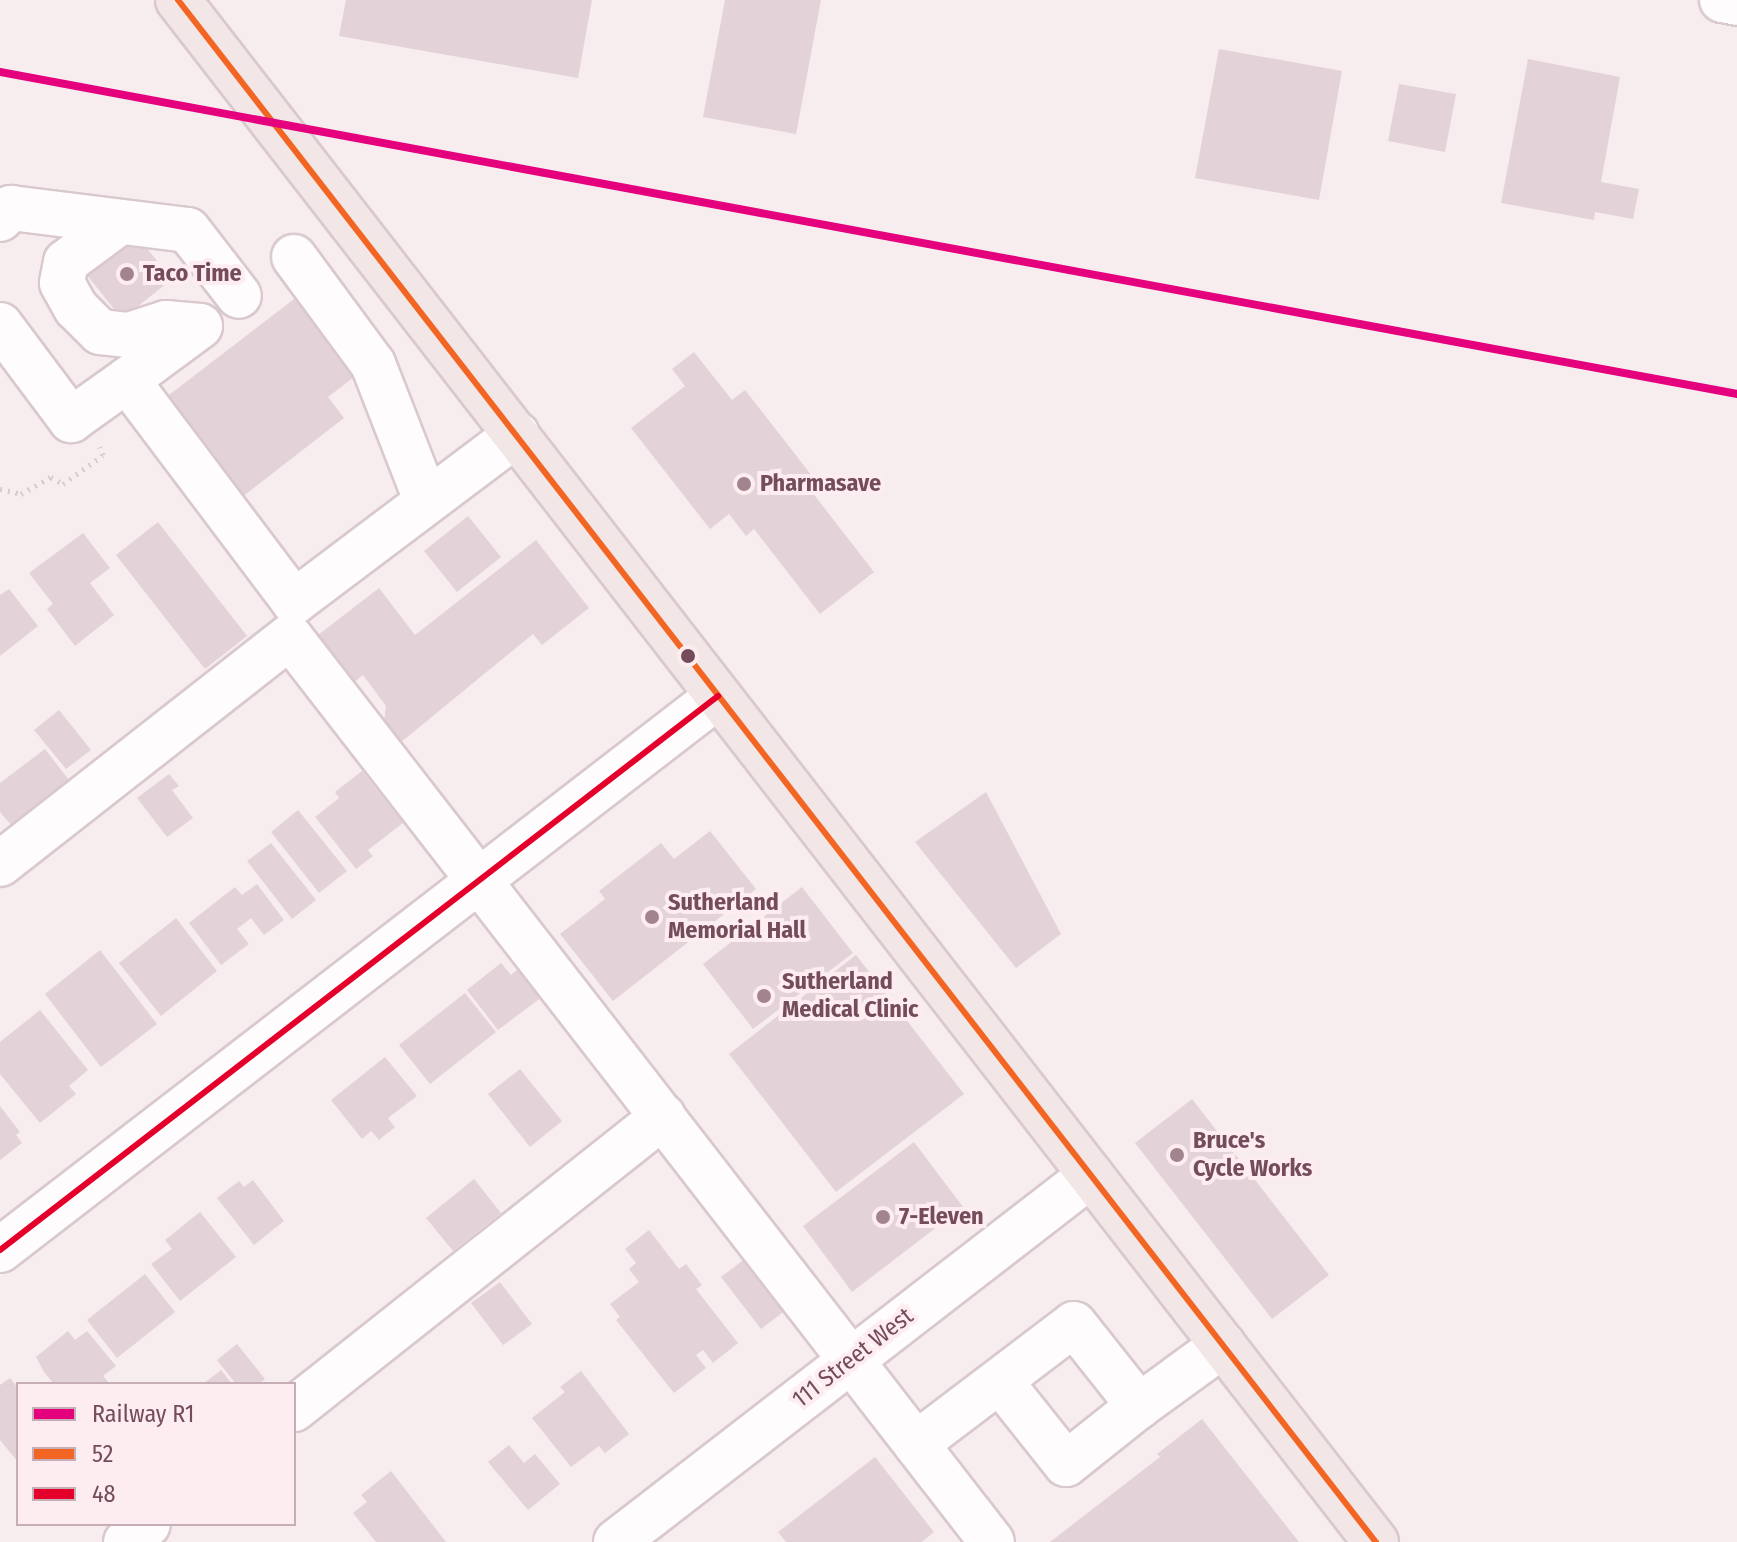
<!DOCTYPE html>
<html>
<head>
<meta charset="utf-8">
<style>
  body { margin:0 }
  #map { position:relative; width:1737px; height:1542px; overflow:hidden; background:#f7ecee; font-family:"Fira Sans Condensed",sans-serif }
  div>[style] { position:absolute }
  [style*='--x'] { left:calc(var(--x)*1px); top:calc(var(--y)*1px); width:calc(var(--w)*1px); rotate:calc(var(--a)*1deg) }
  .building>* { inset:0; background:#e3d3d8 }
  .path>* { height:5px; margin-top:-2.5px; transform-origin:0; background:repeating-linear-gradient(90deg,#d8cbd0 0 2px,transparent 0 8px) }
  .roads { filter:drop-shadow(2px 0 #d9c9ce) drop-shadow(-2px 0 #d9c9ce) drop-shadow(0 2px #d9c9ce) drop-shadow(0 -2px #d9c9ce) }
  .minor>* { height:44px; margin:-22px; padding:0 22px; transform-origin:22px; border-radius:22px; background:#fefcfc }
  .major>* { height:44px; margin:-22px; padding:0 22px; transform-origin:22px; border-radius:22px; background:#f2e6e7 }
  .bus-1>* { height:6px; margin:-3px; padding:0 3px; transform-origin:3px; border-radius:3px; background:#f26522 }
  .bus-2>* { height:6px; margin:-3px; padding:0 3px; transform-origin:3px; border-radius:3px; background:#e4002b }
  .rail-1>* { height:8px; margin:-4px; padding:0 4px; transform-origin:4px; border-radius:4px; background:#e5007d }
  .dots>* { width:22px; height:22px; translate:-50% -50%; box-sizing:border-box; border:4px solid #feedf0; border-radius:50% }
  span { translate:-50% -50%; white-space:nowrap; text-align:center; line-height:1.15; -webkit-text-stroke:8px #feedf0; paint-order:stroke }
  .poi-label { font-size:24px; color:#744c5c; font-weight:700 }
  .left { translate:0 -50%; text-align:left }
  .street-label { font-size:24px; color:#744c5c }
  .legend { position:absolute; left:16px; top:1382px; width:280px; height:144px; box-sizing:border-box; background:#feedf0; border:2px solid #c7adb5; margin:0; padding:10px 14px; list-style:none; font-size:24px; color:#744c5c }
  .legend li { display:flex; align-items:center; gap:16px; height:40px }
  .legend b { width:40px; border:2px solid #c7adb5 }
</style>
</head>
<body>
<div id="map">
  <div class="building">
    <div style="clip-path:polygon(346px 0,592px 0,578px 78px,339px 36px)"></div>
    <div style="clip-path:polygon(725px 0,821px 0,796px 134px,703px 117px)"></div>
    <div style="clip-path:polygon(1219px 49px,1342px 71px,1319px 200px,1195px 178px)"></div>
    <div style="clip-path:polygon(1528px 59px,1620px 77px,1601px 182px,1639px 189px,1633px 219px,1595px 212px,1594px 220px,1501px 203px)"></div>
    <div style="clip-path:polygon(1399px 84px,1456px 94px,1445px 152px,1388px 141px)"></div>
    <div style="clip-path:polygon(132px 230px,172px 279px,122px 319px,82px 269px)"></div>
    <div style="clip-path:polygon(298px 296px,358px 374px,328px 397px,344px 418px,242px 497px,165px 398px)"></div>
    <div style="clip-path:polygon(694px 352px,732px 400px,745px 390px,816px 481px,808px 487px,874px 572px,820px 614px,754px 529px,746px 536px,729px 514px,710px 529px,631px 428px,685px 386px,672px 369px)"></div>
    <div style="clip-path:polygon(468px 516px,501px 557px,457px 592px,424px 551px)"></div>
    <div style="clip-path:polygon(158px 522px,247px 636px,205px 669px,116px 555px)"></div>
    <div style="clip-path:polygon(83px 533px,110px 568px,90px 583px,114px 615px,75px 646px,47px 609px,53px 604px,29px 573px)"></div>
    <div style="clip-path:polygon(536px 540px,589px 608px,542px 645px,533px 634px,400px 743px,384px 722px,386px 706px,363px 675px,354px 682px,318px 635px,379px 588px,415px 635px)"></div>
    <div style="clip-path:polygon(9px 589px,38px 626px,0 656px,0 595px)"></div>
    <div style="clip-path:polygon(59px 710px,91px 750px,66px 769px,34px 730px)"></div>
    <div style="clip-path:polygon(45px 749px,69px 780px,11px 825px,0 812px,0 783px)"></div>
    <div style="clip-path:polygon(362px 771px,403px 823px,368px 850px,373px 856px,356px 869px,315px 817px,339px 798px,335px 792px)"></div>
    <div style="clip-path:polygon(169px 774px,179px 786px,172px 790px,193px 818px,167px 837px,137px 798px)"></div>
    <div style="clip-path:polygon(986px 792px,1061px 934px,1016px 968px,915px 842px)"></div>
    <div style="clip-path:polygon(298px 810px,347px 871px,319px 893px,271px 832px)"></div>
    <div style="clip-path:polygon(710px 831px,756px 889px,613px 1001px,560px 934px,605px 899px,599px 891px,661px 843px,674px 859px)"></div>
    <div style="clip-path:polygon(271px 843px,316px 900px,292px 919px,247px 861px)"></div>
    <div style="clip-path:polygon(257px 884px,284px 920px,264px 935px,251px 918px,237px 929px,249px 944px,221px 965px,189px 923px,235px 887px,242px 895px)"></div>
    <div style="clip-path:polygon(802px 887px,853px 953px,753px 1029px,703px 964px)"></div>
    <div style="clip-path:polygon(176px 918px,217px 971px,161px 1016px,119px 963px)"></div>
    <div style="clip-path:polygon(100px 950px,157px 1024px,101px 1067px,45px 994px)"></div>
    <div style="clip-path:polygon(856px 955px,964px 1094px,836px 1192px,729px 1054px)"></div>
    <div style="clip-path:polygon(501px 963px,511px 975px,523px 965px,546px 994px,498px 1030px,467px 990px)"></div>
    <div style="clip-path:polygon(465px 993px,496px 1032px,430px 1084px,399px 1045px)"></div>
    <div style="clip-path:polygon(40px 1010px,88px 1070px,69px 1086px,76px 1094px,40px 1123px,0 1074px,0 1042px)"></div>
    <div style="clip-path:polygon(385px 1057px,417px 1096px,388px 1118px,395px 1127px,379px 1140px,371px 1131px,362px 1139px,331px 1100px)"></div>
    <div style="clip-path:polygon(520px 1069px,562px 1121px,530px 1147px,488px 1094px)"></div>
    <div style="clip-path:polygon(1192px 1099px,1329px 1275px,1272px 1319px,1135px 1143px)"></div>
    <div style="clip-path:polygon(0 1106px,20px 1132px,16px 1135px,22px 1143px,0 1160px)"></div>
    <div style="clip-path:polygon(914px 1142px,963px 1207px,852px 1292px,803px 1226px)"></div>
    <div style="clip-path:polygon(474px 1179px,501px 1213px,453px 1251px,426px 1218px)"></div>
    <div style="clip-path:polygon(253px 1180px,284px 1221px,254px 1245px,217px 1198px,239px 1181px,244px 1187px)"></div>
    <div style="clip-path:polygon(200px 1212px,236px 1257px,180px 1301px,151px 1264px,172px 1249px,165px 1240px)"></div>
    <div style="clip-path:polygon(649px 1230px,679px 1269px,686px 1264px,702px 1285px,696px 1289px,738px 1343px,713px 1363px,703px 1350px,696px 1355px,706px 1368px,674px 1393px,616px 1320px,620px 1317px,610px 1304px,639px 1282px,629px 1269px,636px 1263px,625px 1249px)"></div>
    <div style="clip-path:polygon(750px 1255px,790px 1307px,761px 1329px,721px 1277px)"></div>
    <div style="clip-path:polygon(145px 1274px,175px 1312px,117px 1358px,87px 1320px)"></div>
    <div style="clip-path:polygon(500px 1282px,532px 1324px,503px 1345px,471px 1303px)"></div>
    <div style="clip-path:polygon(68px 1331px,75px 1340px,87px 1331px,116px 1366px,103px 1376px,110px 1384px,54px 1384px,44px 1372px,36px 1357px)"></div>
    <div style="clip-path:polygon(237px 1344px,265px 1379px,259px 1384px,236px 1384px,217px 1360px)"></div>
    <div style="clip-path:polygon(221px 1370px,232px 1384px,203px 1384px)"></div>
    <div style="clip-path:polygon(581px 1371px,629px 1434px,605px 1453px,599px 1446px,571px 1467px,532px 1418px,565px 1392px,560px 1387px)"></div>
    <div style="clip-path:polygon(10px 1378px,18px 1388px,18px 1462px,0 1440px,0 1385px)"></div>
    <div style="clip-path:polygon(1202px 1419px,1299px 1542px,1050px 1542px,1160px 1457px,1157px 1454px)"></div>
    <div style="clip-path:polygon(509px 1445px,524px 1463px,535px 1454px,560px 1484px,528px 1510px,488px 1462px)"></div>
    <div style="clip-path:polygon(875px 1457px,934px 1532px,922px 1542px,786px 1542px,778px 1532px)"></div>
    <div style="clip-path:polygon(391px 1471px,446px 1542px,376px 1542px,353px 1513px,367px 1502px,361px 1495px)"></div>
  </div>
  <div class="path">
    <div style="--x:0;--y:489;--w:22;--a:13"></div>
    <div style="--x:21;--y:494;--w:34;--a:-30"></div>
    <div style="--x:51;--y:477;--w:14;--a:30"></div>
    <div style="--x:63;--y:484;--w:49;--a:-35.9"></div>
    <div style="--x:103;--y:455;--w:9;--a:-111"></div>
  </div>
  <div class="roads">
    <div class="minor">
      <div style="--x:1722;--y:0;--w:15;--a:11"></div>
      <div style="--x:0;--y:219;--w:16;--a:-45"></div>
      <div style="--x:11;--y:208;--w:178;--a:7.1"></div>
      <div style="--x:188;--y:230;--w:83;--a:52.3"></div>
      <div style="--x:120;--y:222;--w:67;--a:143.5"></div>
      <div style="--x:66;--y:262;--w:21;--a:101"></div>
      <div style="--x:62;--y:283;--w:29;--a:61"></div>
      <div style="--x:76;--y:308;--w:34;--a:45"></div>
      <div style="--x:100;--y:332;--w:29;--a:6"></div>
      <div style="--x:129;--y:335;--w:39;--a:-18"></div>
      <div style="--x:166;--y:323;--w:34;--a:5"></div>
      <div style="--x:294;--y:257;--w:133;--a:53.6"></div>
      <div style="--x:373;--y:364;--w:146;--a:68.7"></div>
      <div style="--x:0;--y:325;--w:119;--a:53.2"></div>
      <div style="--x:71;--y:420;--w:69;--a:-35.5"></div>
      <div style="--x:200;--y:326;--w:91;--a:143.5"></div>
      <div style="--x:127;--y:380;--w:278;--a:53"></div>
      <div style="--x:294;--y:602;--w:279;--a:-37"></div>
      <div style="--x:0;--y:864;--w:368;--a:-38.1"></div>
      <div style="--x:290;--y:637;--w:1145;--a:52.2"></div>
      <div style="--x:0;--y:1250;--w:907;--a:-37.65"></div>
      <div style="--x:1000;--y:1381;--w:106;--a:51.5"></div>
      <div style="--x:1066;--y:1464;--w:93;--a:-38.5"></div>
      <div style="--x:294;--y:1409;--w:471;--a:-38.4"></div>
      <div style="--x:916;--y:1444;--w:198;--a:-37.2"></div>
      <div style="--x:1074;--y:1324;--w:105;--a:51.6"></div>
      <div style="--x:1139;--y:1406;--w:104;--a:-36"></div>
      <div style="--x:126;--y:1542;--w:28;--a:-39"></div>
      <div style="--x:616;--y:1542;--w:600;--a:-37.69"></div>
    </div>
    <div class="major">
      <div style="--x:178;--y:0;--w:1953;--a:52.16"></div>
    </div>
  </div>
  <div class="bus-1">
    <div style="--x:178;--y:0;--w:1953;--a:52.16"></div>
  </div>
  <div class="bus-2">
    <div style="--x:0;--y:1250;--w:907;--a:-37.65"></div>
  </div>
  <div class="rail-1">
    <div style="--x:0;--y:72;--w:1767;--a:10.5"></div>
  </div>
  <div class="dots">
    <div style="left:127px;top:274px;background:#a2848f"></div>
    <div style="left:744px;top:484px;background:#a2848f"></div>
    <div style="left:688px;top:656px;background:#744c5c"></div>
    <div style="left:652px;top:917px;background:#a2848f"></div>
    <div style="left:764px;top:996px;background:#a2848f"></div>
    <div style="left:1177px;top:1155px;background:#a2848f"></div>
    <div style="left:883px;top:1217px;background:#a2848f"></div>
  </div>
  <div class="poi-label">
    <span class="left" style="left:143px;top:274px">Taco Time</span>
    <span class="left" style="left:760px;top:484px">Pharmasave</span>
    <span class="left" style="left:668px;top:917px">Sutherland<br>Memorial Hall</span>
    <span class="left" style="left:782px;top:996px">Sutherland<br>Medical Clinic</span>
    <span class="left" style="left:1193px;top:1155px">Bruce's<br>Cycle Works</span>
    <span class="left" style="left:899px;top:1217px">7-Eleven</span>
  </div>
  <div class="street-label">
    <span style="left:853px;top:1358px;rotate:-38deg">111 Street West</span>
  </div>
  <ul class="legend">
  <li><b style="height:10px;background:#e5007d"></b>Railway R1</li>
  <li><b style="height:10px;background:#f26522"></b>52</li>
  <li><b style="height:10px;background:#e4002b"></b>48</li>
  </ul>
</div>
</body>
</html>
